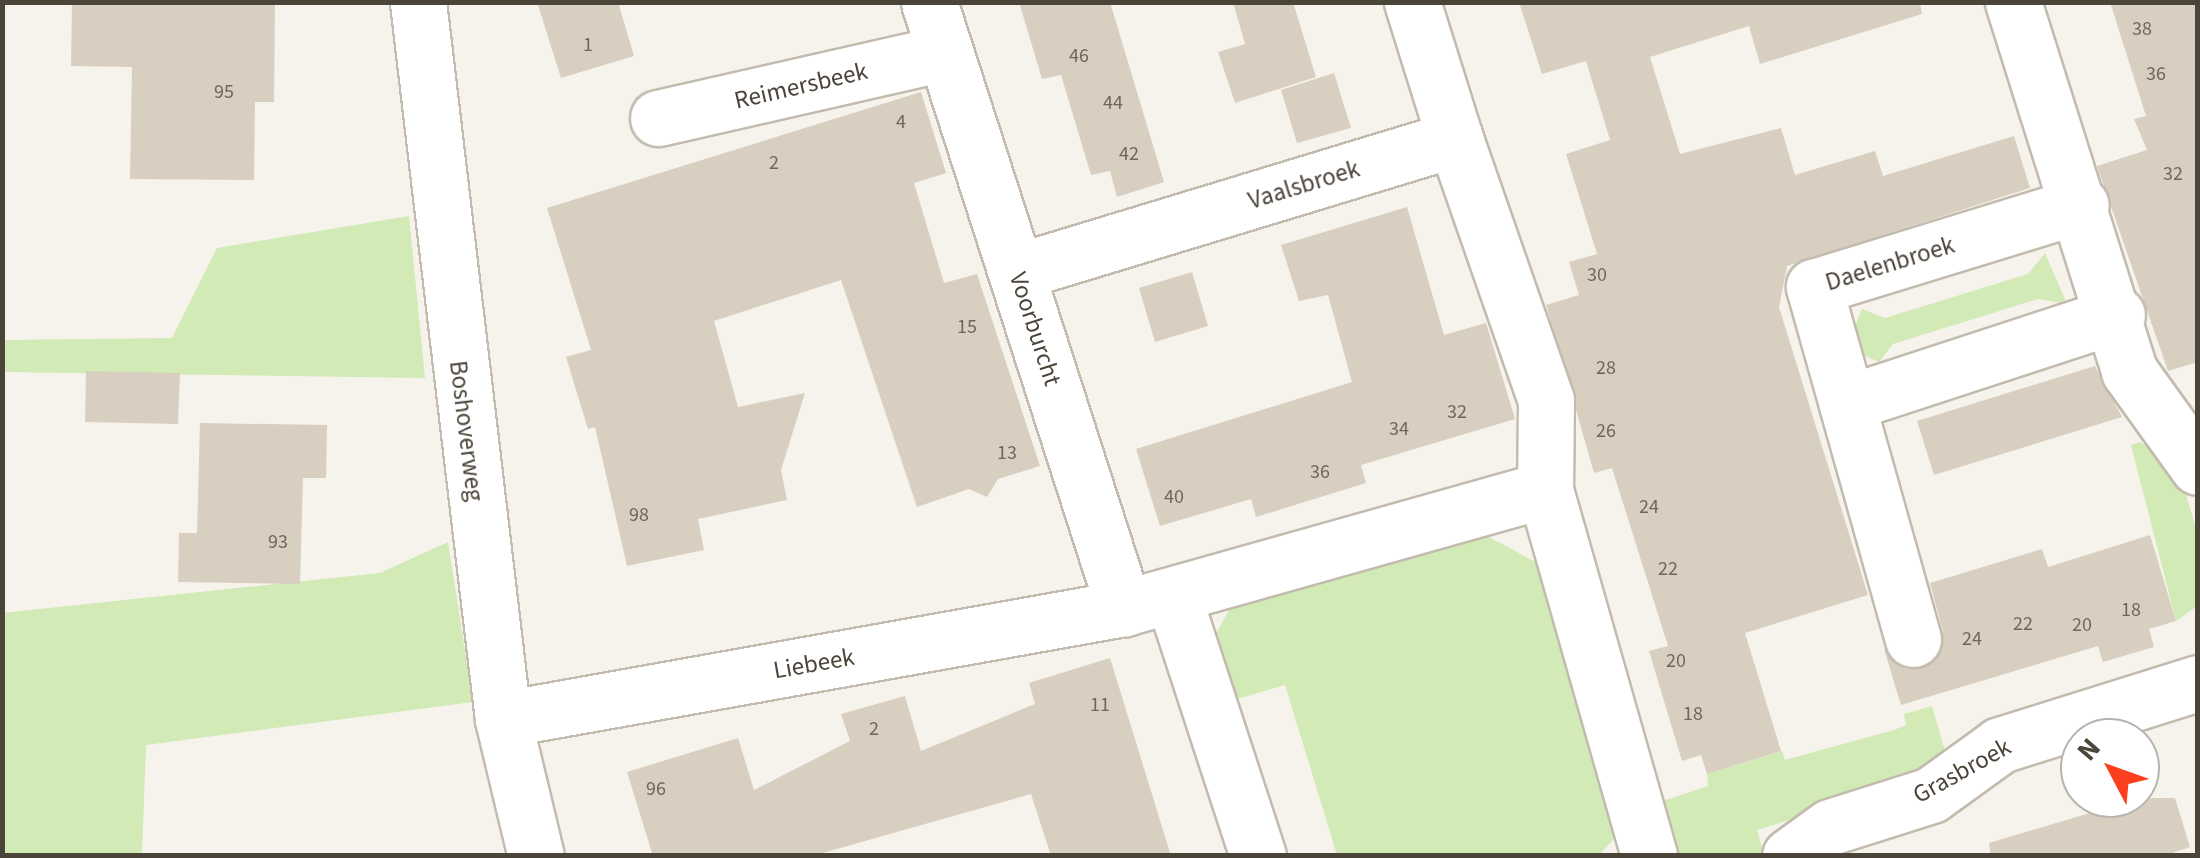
<!DOCTYPE html>
<html>
<head>
<meta charset="utf-8">
<style>
  body { margin:0 }
  #map { position:relative; width:2200px; height:858px; overflow:hidden; background:#f6f3ec; font-family:"Source Sans 3",sans-serif }
  div>[style] { position:absolute }
  [style*='--x'] { left:calc(var(--x)*1px); top:calc(var(--y)*1px); width:calc(var(--w)*1px); rotate:calc(var(--a)*1deg) }
  .green>* { inset:0; background:#d2eab5 }
  .building>* { inset:0; background:#d8cfc1 }
  .roads { filter:drop-shadow(2px 0 #c2bbae) drop-shadow(-2px 0 #c2bbae) drop-shadow(0 2px #c2bbae) drop-shadow(0 -2px #c2bbae) }
  .street>* { height:55px; margin:-27.5px; padding:0 27.5px; transform-origin:27.5px; border-radius:27.5px; background:#fff }
  span { translate:-50% -50%; white-space:nowrap; text-align:center; line-height:1.15; -webkit-text-stroke:8px #fff; paint-order:stroke }
  .number-label { font-size:20px; color:#6e675b }
  .number-label span { -webkit-text-stroke-width:0 }
  .street-label { font-size:25px; color:#4b4439 }
  .frame { position:absolute; inset:0; border:5px solid #4b4439; pointer-events:none }
  .north { position:absolute; left:2060px; top:718px; width:100px; height:100px; box-sizing:border-box; background:#fff; border:2px solid #b7b4b0; border-radius:50%; rotate:311deg; font-size:28px; font-weight:700; line-height:40px; text-align:center; color:#4b4439 }
  .north::after { content:''; display:block; margin:auto; width:35px; height:45px; background:#fc3f1d; clip-path:polygon(50% 0,100% 100%,50% 72%,0 100%) }
</style>
</head>
<body>
<div id="map">
  <div class="green">
    <div style="clip-path:polygon(409px 216px,425px 378px,3px 372px,2px 340px,172px 338px,217px 248px)"></div>
    <div style="clip-path:polygon(2045px 253px,2067px 304px,2038px 299px,1893px 344px,1879px 362px,1861px 354px,1852px 334px,1862px 309px,1885px 318px,2028px 274px)"></div>
    <div style="clip-path:polygon(2140px 442px,2176px 463px,2197px 531px,2197px 606px,2176px 621px,2131px 445px)"></div>
    <div style="clip-path:polygon(1474px 529px,1545px 567px,1538px 571px,1625px 827px,1599px 855px,1337px 855px,1285px 685px,1230px 701px,1212px 641px,1233px 603px)"></div>
    <div style="clip-path:polygon(448px 542px,473px 702px,146px 745px,142px 855px,3px 855px,2px 613px,380px 573px)"></div>
    <div style="clip-path:polygon(1932px 706px,1945px 751px,1927px 778px,1757px 830px,1764px 855px,1671px 855px,1656px 803px,1708px 786px,1707px 774px,1782px 751px,1785px 760px,1894px 730px,1906px 725px,1904px 714px)"></div>
  </div>
  <div class="building">
    <div style="clip-path:polygon(72px 2px,275px 2px,274px 102px,255px 102px,254px 180px,130px 179px,132px 67px,71px 66px)"></div>
    <div style="clip-path:polygon(537px 2px,618px 2px,634px 56px,561px 78px)"></div>
    <div style="clip-path:polygon(1019px 2px,1110px 2px,1164px 182px,1117px 197px,1110px 171px,1091px 175px,1061px 75px,1042px 79px)"></div>
    <div style="clip-path:polygon(1233px 2px,1293px 2px,1316px 77px,1235px 103px,1218px 52px,1245px 44px)"></div>
    <div style="clip-path:polygon(1519px 2px,1920px 2px,1922px 14px,1760px 64px,1749px 26px,1650px 57px,1680px 154px,1781px 128px,1795px 175px,1875px 151px,1883px 176px,2014px 136px,2030px 188px,1787px 266px,1779px 307px,1868px 595px,1745px 633px,1781px 751px,1707px 774px,1701px 755px,1682px 761px,1649px 651px,1668px 646px,1662px 627px,1612px 468px,1594px 473px,1546px 305px,1579px 295px,1569px 262px,1597px 254px,1566px 154px,1610px 140px,1586px 61px,1542px 74px)"></div>
    <div style="clip-path:polygon(2110px 2px,2198px 2px,2198px 362px,2168px 371px,2097px 166px,2147px 150px,2134px 119px,2146px 116px)"></div>
    <div style="clip-path:polygon(1334px 73px,1351px 128px,1297px 143px,1281px 90px)"></div>
    <div style="clip-path:polygon(921px 92px,946px 173px,914px 183px,944px 283px,977px 274px,1040px 466px,998px 479px,987px 497px,969px 489px,917px 507px,841px 280px,714px 321px,738px 407px,805px 393px,781px 470px,787px 500px,698px 519px,704px 550px,627px 566px,595px 427px,588px 429px,566px 357px,591px 350px,547px 208px)"></div>
    <div style="clip-path:polygon(1407px 207px,1444px 335px,1486px 323px,1515px 419px,1361px 465px,1366px 483px,1256px 517px,1251px 499px,1160px 526px,1136px 449px,1352px 382px,1328px 295px,1299px 301px,1281px 245px)"></div>
    <div style="clip-path:polygon(1192px 272px,1208px 326px,1155px 342px,1139px 288px)"></div>
    <div style="clip-path:polygon(2095px 366px,2122px 417px,1934px 475px,1917px 421px)"></div>
    <div style="clip-path:polygon(86px 371px,180px 373px,178px 424px,85px 422px)"></div>
    <div style="clip-path:polygon(200px 423px,327px 425px,326px 478px,303px 478px,300px 584px,178px 582px,179px 533px,197px 533px)"></div>
    <div style="clip-path:polygon(2150px 535px,2176px 621px,2149px 629px,2154px 647px,2103px 662px,2098px 646px,1901px 705px,1884px 649px,1906px 669px,1936px 660px,1943px 632px,1930px 583px,2042px 549px,2048px 567px)"></div>
    <div style="clip-path:polygon(1110px 658px,1171px 856px,1051px 856px,1031px 794px,812px 856px,653px 856px,627px 772px,738px 738px,754px 790px,850px 741px,841px 714px,905px 696px,921px 751px,1035px 704px,1029px 683px)"></div>
    <div style="clip-path:polygon(2140px 798px,2175px 798px,2190px 847px,2163px 856px,1991px 856px,1989px 843px)"></div>
  </div>
  <div class="roads">
    <div class="street">
      <div style="--x:418;--y:2;--w:722;--a:83.24"></div>
      <div style="--x:503;--y:719;--w:141;--a:76.5"></div>
      <div style="--x:929;--y:2;--w:637;--a:72.16"></div>
      <div style="--x:1124;--y:608;--w:437;--a:-15.7"></div>
      <div style="--x:2013;--y:2;--w:387;--a:72.5"></div>
      <div style="--x:2129;--y:371;--w:118;--a:54.3"></div>
      <div style="--x:658;--y:118;--w:293;--a:-12.8"></div>
      <div style="--x:1455;--y:139;--w:276;--a:70.8"></div>
      <div style="--x:1546;--y:400;--w:90;--a:90.6"></div>
      <div style="--x:1545;--y:490;--w:380;--a:74.1"></div>
      <div style="--x:1016;--y:272;--w:459;--a:-16.9"></div>
      <div style="--x:1455;--y:139;--w:144;--a:-107.4"></div>
      <div style="--x:1847;--y:403;--w:284;--a:-18.1"></div>
      <div style="--x:1174;--y:599;--w:270;--a:71.9"></div>
      <div style="--x:1913;--y:639;--w:366;--a:-105.7"></div>
      <div style="--x:1814;--y:287;--w:279;--a:-17.1"></div>
      <div style="--x:503;--y:719;--w:631;--a:-10.13"></div>
      <div style="--x:1790;--y:856;--w:49;--a:-35.9"></div>
      <div style="--x:1830;--y:827;--w:106;--a:-17.6"></div>
      <div style="--x:1931;--y:795;--w:85;--a:-35.9"></div>
      <div style="--x:2000;--y:745;--w:207;--a:-17.4"></div>
    </div>
  </div>
  <div class="number-label">
    <span style="left:2142px;top:29px">38</span>
    <span style="left:588px;top:45px">1</span>
    <span style="left:1079px;top:56px">46</span>
    <span style="left:2156px;top:74px">36</span>
    <span style="left:224px;top:92px">95</span>
    <span style="left:1113px;top:103px">44</span>
    <span style="left:901px;top:122px">4</span>
    <span style="left:1129px;top:154px">42</span>
    <span style="left:774px;top:163px">2</span>
    <span style="left:2173px;top:174px">32</span>
    <span style="left:1597px;top:275px">30</span>
    <span style="left:967px;top:327px">15</span>
    <span style="left:1606px;top:368px">28</span>
    <span style="left:1457px;top:412px">32</span>
    <span style="left:1399px;top:429px">34</span>
    <span style="left:1606px;top:431px">26</span>
    <span style="left:1007px;top:453px">13</span>
    <span style="left:1320px;top:472px">36</span>
    <span style="left:1174px;top:497px">40</span>
    <span style="left:1649px;top:507px">24</span>
    <span style="left:639px;top:515px">98</span>
    <span style="left:278px;top:542px">93</span>
    <span style="left:1668px;top:569px">22</span>
    <span style="left:2131px;top:610px">18</span>
    <span style="left:2023px;top:624px">22</span>
    <span style="left:2082px;top:625px">20</span>
    <span style="left:1972px;top:639px">24</span>
    <span style="left:1676px;top:661px">20</span>
    <span style="left:1100px;top:705px">11</span>
    <span style="left:1693px;top:714px">18</span>
    <span style="left:874px;top:729px">2</span>
    <span style="left:656px;top:789px">96</span>
  </div>
  <div class="street-label">
    <span style="left:801px;top:86px;rotate:-13deg">Reimersbeek</span>
    <span style="left:1304px;top:185px;rotate:-17deg">Vaalsbroek</span>
    <span style="left:1890px;top:264px;rotate:-17deg">Daelenbroek</span>
    <span style="left:1035px;top:329px;rotate:72deg">Voorburcht</span>
    <span style="left:466px;top:431px;rotate:83deg">Boshoverweg</span>
    <span style="left:814px;top:664px;rotate:-10deg">Liebeek</span>
    <span style="left:1962px;top:771px;rotate:-29deg">Grasbroek</span>
  </div>
  <div class="frame"></div>
  <div class="north">N</div>
</div>
</body>
</html>
